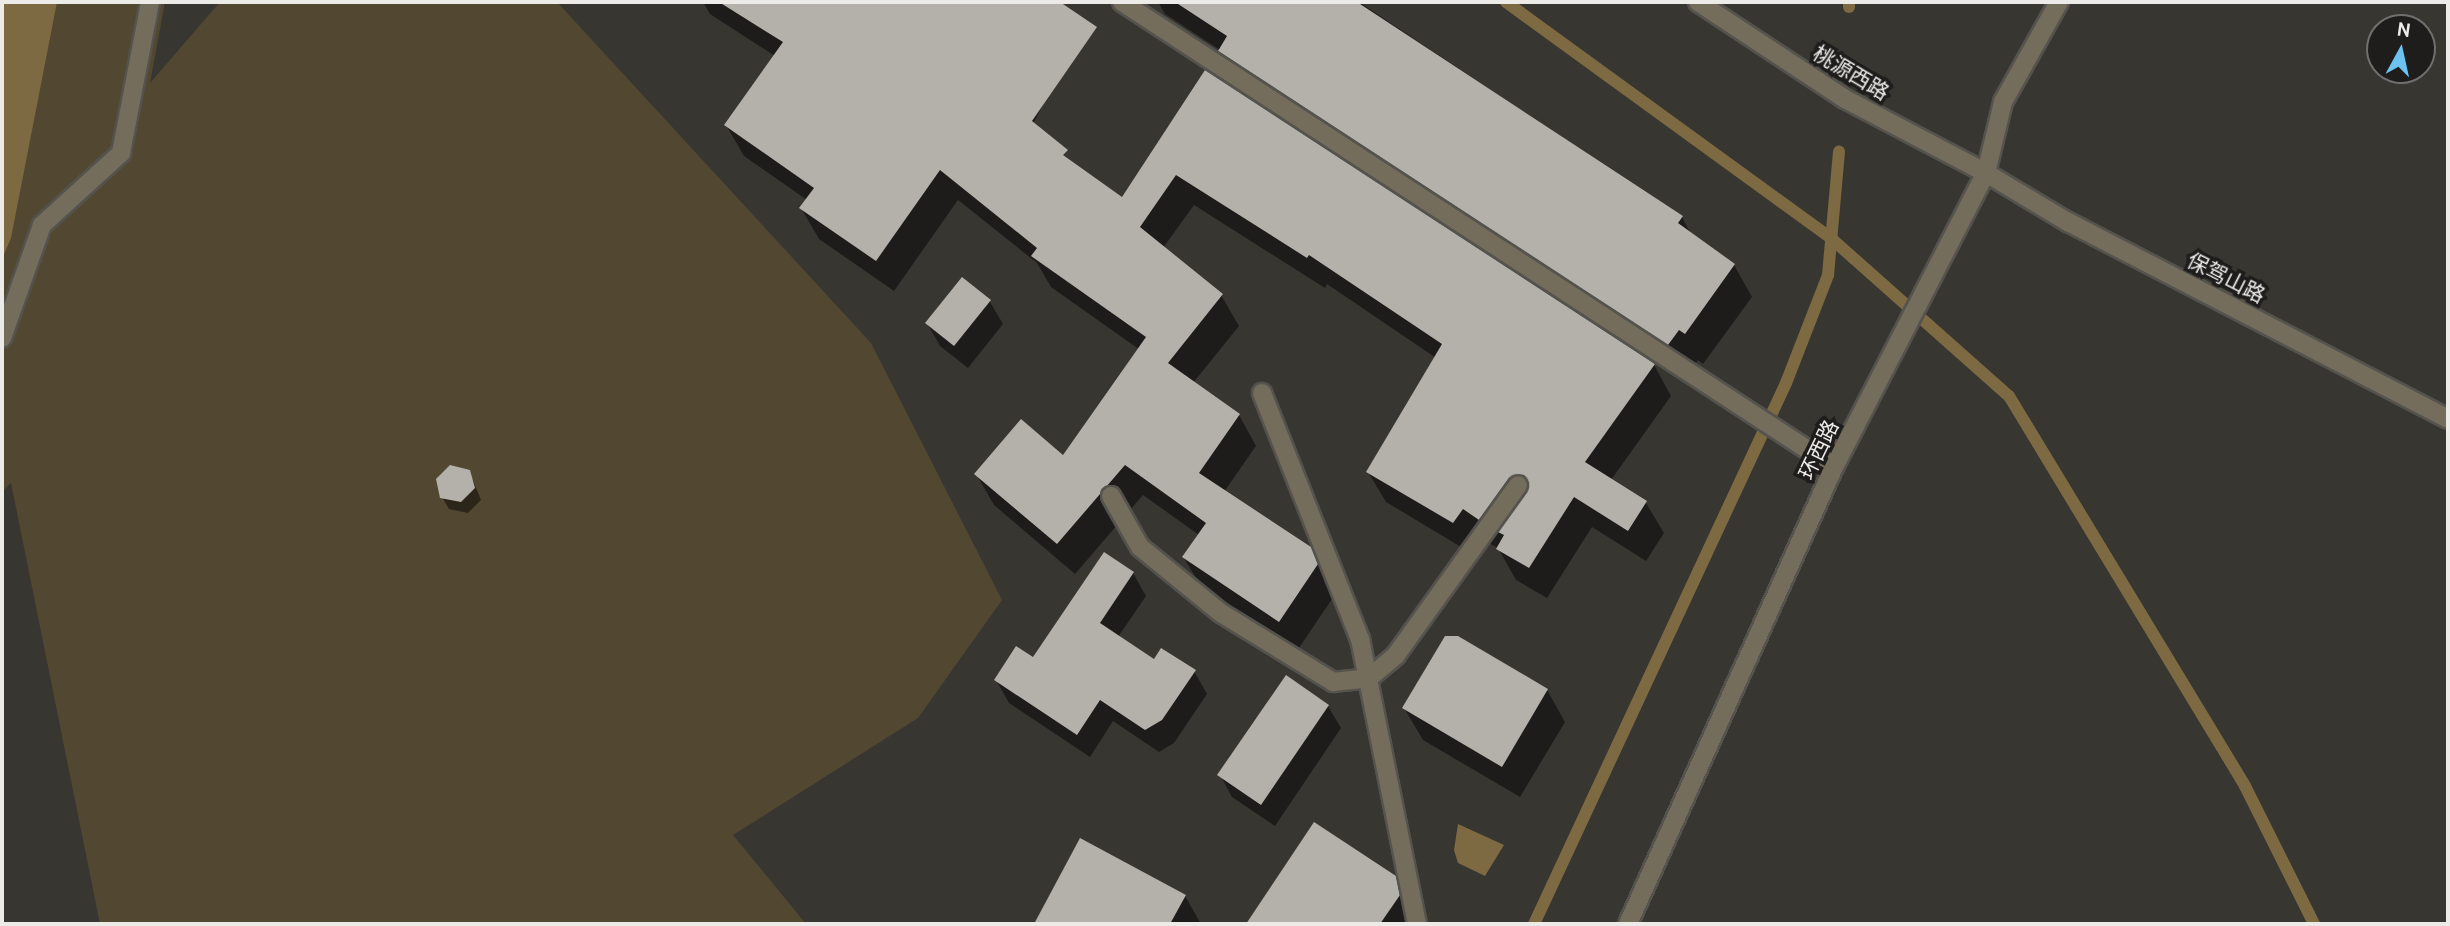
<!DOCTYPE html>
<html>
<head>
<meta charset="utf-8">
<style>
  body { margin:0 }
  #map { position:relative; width:2450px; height:926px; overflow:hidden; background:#383631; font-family:Cabin,"Noto Sans SC",sans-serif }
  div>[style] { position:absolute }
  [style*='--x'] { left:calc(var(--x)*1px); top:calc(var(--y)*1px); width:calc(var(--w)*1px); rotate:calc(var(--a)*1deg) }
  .green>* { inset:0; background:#524731 }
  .water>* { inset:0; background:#7d6a42 }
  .shadow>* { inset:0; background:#0007 }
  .stream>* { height:12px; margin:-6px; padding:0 6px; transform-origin:6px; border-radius:6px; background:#7d6a42 }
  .building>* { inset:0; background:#b4b1ab }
  .roads { filter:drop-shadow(2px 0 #55534e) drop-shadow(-2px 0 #55534e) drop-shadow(0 2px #55534e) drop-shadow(0 -2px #55534e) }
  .minor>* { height:18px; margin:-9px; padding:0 9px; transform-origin:9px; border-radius:9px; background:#756d5c }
  .tertiary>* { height:18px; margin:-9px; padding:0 9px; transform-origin:9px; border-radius:9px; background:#756d5c }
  span { translate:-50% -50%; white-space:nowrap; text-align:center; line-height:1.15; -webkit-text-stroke:7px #1e1d1b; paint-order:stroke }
  .street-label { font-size:21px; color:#edebe8 }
  .frame { position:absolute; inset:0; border:4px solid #edebe8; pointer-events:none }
  .north { position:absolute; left:2366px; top:14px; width:70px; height:70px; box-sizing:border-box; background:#1e1d1b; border:2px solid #716f6d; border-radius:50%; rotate:8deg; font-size:19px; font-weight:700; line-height:28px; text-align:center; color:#edebe8 }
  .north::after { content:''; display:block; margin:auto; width:24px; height:32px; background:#6cc3f2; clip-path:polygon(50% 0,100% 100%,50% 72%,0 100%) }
</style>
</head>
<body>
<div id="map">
  <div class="green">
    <div style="clip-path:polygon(2px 2px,165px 2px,150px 83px,220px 2px,557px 2px,871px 343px,1002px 600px,918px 718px,733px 835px,806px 924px,100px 924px,11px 483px,2px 492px)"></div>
  </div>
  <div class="water">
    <div style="clip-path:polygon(2px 2px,57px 2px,11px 238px,2px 259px)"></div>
    <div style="clip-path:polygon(1458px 824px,1504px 845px,1485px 876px,1458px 863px,1454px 850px)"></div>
  </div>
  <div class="shadow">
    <div style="clip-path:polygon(703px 2px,968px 2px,979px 10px,984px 2px,1056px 2px,1080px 36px,1020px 148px,1122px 200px,1206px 72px,1654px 365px,1671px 396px,1611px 480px,1646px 503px,1664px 533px,1646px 561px,1592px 527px,1547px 598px,1516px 580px,1498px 548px,1481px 539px,1471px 553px,1386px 502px,1368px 472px,1436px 358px,1327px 284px,1325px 288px,1194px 205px,1163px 248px,1221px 295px,1239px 326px,1193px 383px,1239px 415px,1256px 446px,1224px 492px,1310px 548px,1334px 596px,1297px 651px,1202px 588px,1184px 558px,1199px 535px,1143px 495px,1075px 574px,994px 505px,976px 474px,1063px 457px,1140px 350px,1051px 287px,1037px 263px,958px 200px,894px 291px,819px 239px,801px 208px,807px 200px,744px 156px,726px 125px,775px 56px,710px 14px)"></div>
    <div style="clip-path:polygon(1158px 2px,1359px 2px,1682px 217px,1692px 236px,1734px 265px,1752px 297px,1703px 364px,1698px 360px,1687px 375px,1238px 82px,1220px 50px,1165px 14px)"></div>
    <div style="clip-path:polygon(962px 280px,990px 302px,1003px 324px,968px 368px,940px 346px,927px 323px)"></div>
    <div style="clip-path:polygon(469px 471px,481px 500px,468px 513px,449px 509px,442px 497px)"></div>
    <div style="clip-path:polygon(1133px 573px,1146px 596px,1118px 637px,1154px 661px,1194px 671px,1207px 694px,1174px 743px,1159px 752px,1113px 721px,1090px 757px,1009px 703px,996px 680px,1033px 660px)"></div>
    <div style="clip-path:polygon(1547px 690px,1565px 722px,1520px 797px,1423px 740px,1404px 708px)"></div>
    <div style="clip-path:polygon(1328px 706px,1341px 728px,1275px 826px,1232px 797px,1220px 775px)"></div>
    <div style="clip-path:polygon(1081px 840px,1185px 896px,1201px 924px,1036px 924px)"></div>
    <div style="clip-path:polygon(1394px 877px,1416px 924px,1260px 924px,1254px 915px)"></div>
  </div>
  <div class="stream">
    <div style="--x:1506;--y:2;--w:404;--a:36"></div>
    <div style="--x:1833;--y:240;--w:235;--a:41.6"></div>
    <div style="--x:2009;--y:396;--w:456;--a:58.8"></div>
    <div style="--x:2245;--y:786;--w:154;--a:63.4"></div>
    <div style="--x:1849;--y:7;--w:5;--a:-90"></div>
    <div style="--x:1534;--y:924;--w:597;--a:-65.02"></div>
    <div style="--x:1786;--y:383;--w:116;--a:-68.7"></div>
    <div style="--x:1828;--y:275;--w:124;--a:-84.9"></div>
  </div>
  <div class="building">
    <div style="clip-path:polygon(719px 2px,1060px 2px,1097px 27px,1032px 121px,1068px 150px,1063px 155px,1122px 197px,1205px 70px,1655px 364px,1585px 462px,1647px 501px,1628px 531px,1574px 497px,1529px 568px,1496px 549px,1504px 535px,1498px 532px,1529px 487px,1524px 475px,1509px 478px,1479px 520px,1463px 509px,1453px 523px,1366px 472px,1442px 344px,1309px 255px,1307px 258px,1176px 175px,1140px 227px,1223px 294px,1168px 363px,1240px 414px,1199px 473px,1311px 547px,1318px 564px,1279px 622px,1182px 557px,1206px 523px,1125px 465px,1057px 544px,974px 474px,1021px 419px,1063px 455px,1146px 337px,1031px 256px,1037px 248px,940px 170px,876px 261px,799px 208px,814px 188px,724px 125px,783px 42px)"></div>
    <div style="clip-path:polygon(1175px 2px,1357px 2px,1683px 216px,1678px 223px,1735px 264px,1685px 334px,1679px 330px,1668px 345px,1218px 51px,1227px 36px)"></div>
    <div style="clip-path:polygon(962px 277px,991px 300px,954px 346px,925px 323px)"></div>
    <div style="clip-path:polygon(450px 465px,470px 470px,475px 488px,461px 502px,440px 498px,436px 479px)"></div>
    <div style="clip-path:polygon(1104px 552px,1134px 572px,1100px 623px,1154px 659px,1161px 648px,1196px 670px,1162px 720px,1145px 730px,1100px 700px,1077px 735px,994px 680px,1016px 646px,1033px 657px)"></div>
    <div style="clip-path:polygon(1445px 636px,1458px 636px,1548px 689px,1502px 767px,1402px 708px)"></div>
    <div style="clip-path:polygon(1286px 675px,1329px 705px,1261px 805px,1217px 775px)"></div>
    <div style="clip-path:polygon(1314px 822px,1396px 876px,1400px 895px,1380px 924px,1246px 924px)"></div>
    <div style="clip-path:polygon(1080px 838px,1186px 895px,1170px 924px,1034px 924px)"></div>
  </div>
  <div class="roads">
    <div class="minor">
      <div style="--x:1122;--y:2;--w:850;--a:33.15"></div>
      <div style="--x:2;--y:338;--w:120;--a:-70.5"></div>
      <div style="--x:42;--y:225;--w:107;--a:-42.3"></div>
      <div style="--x:121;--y:153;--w:154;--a:-79.1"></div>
      <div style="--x:1262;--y:393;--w:265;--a:68.3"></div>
      <div style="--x:1360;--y:639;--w:291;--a:78.7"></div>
      <div style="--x:1111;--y:496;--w:59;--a:60.4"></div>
      <div style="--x:1140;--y:547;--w:104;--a:39.2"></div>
      <div style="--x:1221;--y:613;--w:132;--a:31.6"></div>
      <div style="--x:1333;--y:682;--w:36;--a:-6"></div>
      <div style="--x:1369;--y:678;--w:35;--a:-40"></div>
      <div style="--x:1396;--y:655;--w:209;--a:-54.3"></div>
    </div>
    <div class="tertiary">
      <div style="--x:1698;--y:2;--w:176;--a:33.4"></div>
      <div style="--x:1845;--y:99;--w:159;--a:27.7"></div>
      <div style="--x:1986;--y:173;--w:96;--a:30.9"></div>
      <div style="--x:2068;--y:222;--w:428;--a:27.4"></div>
      <div style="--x:1628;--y:924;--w:501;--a:-65.74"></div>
      <div style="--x:1834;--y:467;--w:331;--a:-62.7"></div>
      <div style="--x:1986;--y:173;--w:73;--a:-76.5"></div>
      <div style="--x:2003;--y:102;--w:115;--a:-60.8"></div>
    </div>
  </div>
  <div class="street-label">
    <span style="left:1851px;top:73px;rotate:31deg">桃源西路</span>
    <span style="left:2226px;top:278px;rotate:27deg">保驾山路</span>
    <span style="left:1819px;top:450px;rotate:-64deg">环西路</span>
  </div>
  <div class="frame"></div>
  <div class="north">N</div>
</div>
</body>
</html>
